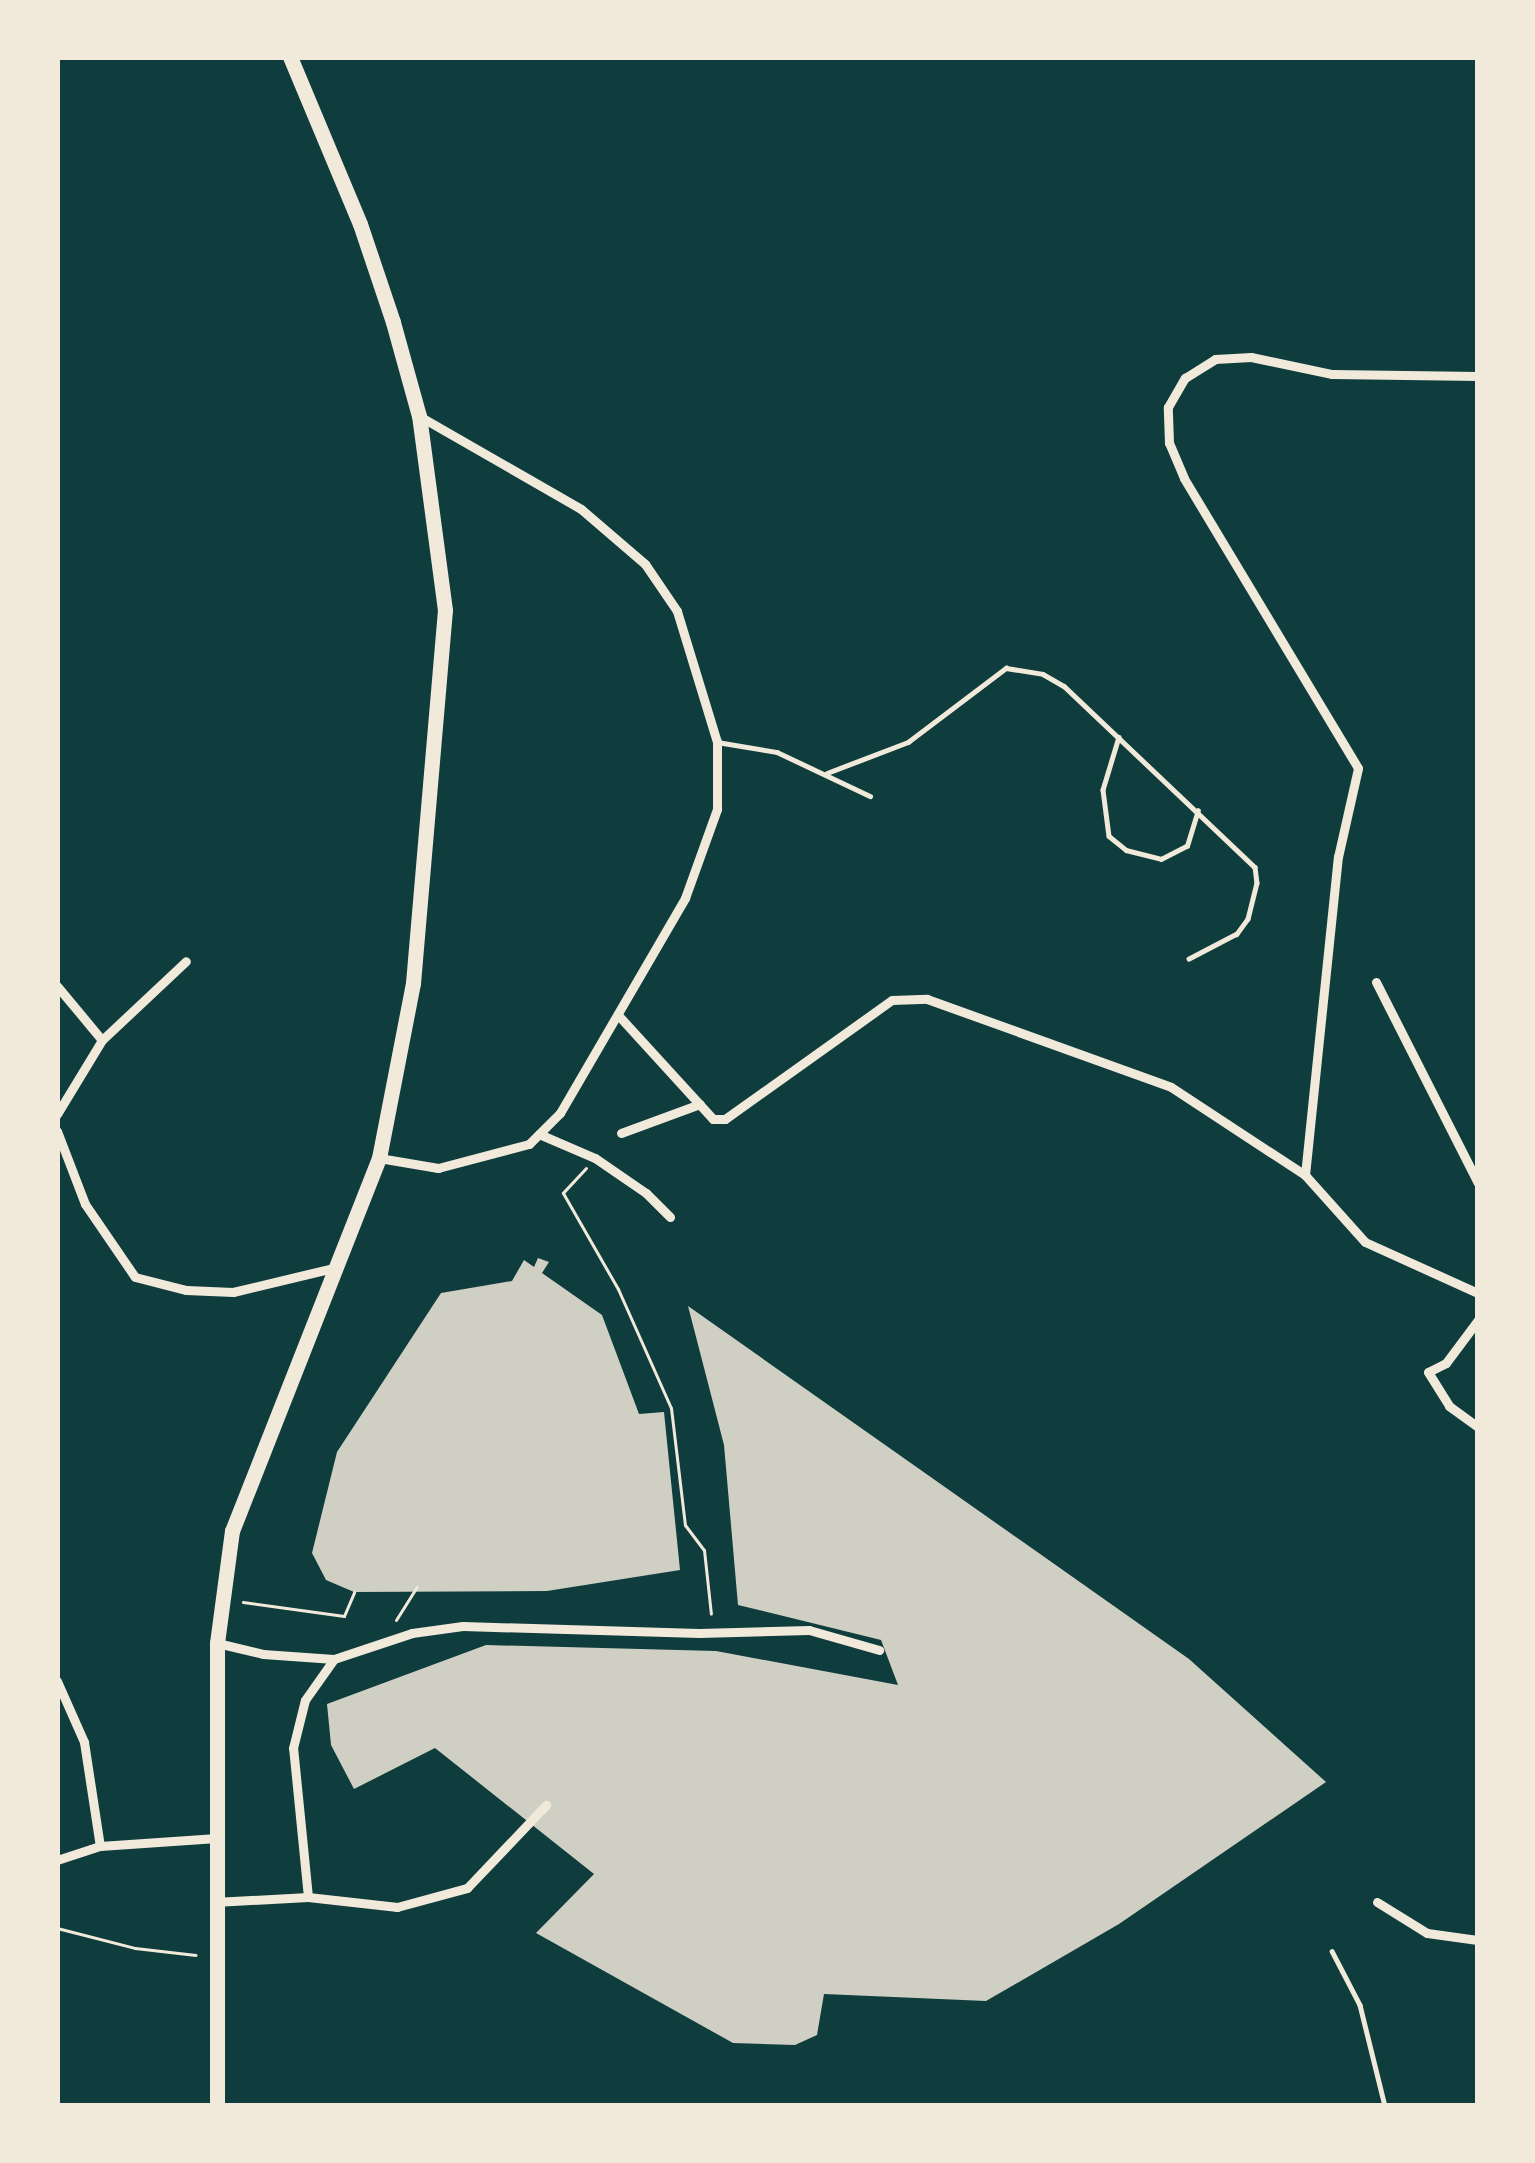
<!DOCTYPE html>
<html>
<head>
<meta charset="utf-8">
<style>
  body { margin:0 }
  #map { position:relative; width:1535px; height:2163px; overflow:hidden; background:#0f3d3e; font-family:"IBM Plex Serif",serif }
  div>[style] { position:absolute }
  [style*='--x'] { left:calc(var(--x)*1px); top:calc(var(--y)*1px); width:calc(var(--w)*1px); rotate:calc(var(--a)*1deg) }
  .building>* { inset:0; background:#cfcfc3 }
  .path>* { height:3px; margin:-1.5px; padding:0 1.5px; transform-origin:1.5px; border-radius:1.5px; background:#f1e9da }
  .service>* { height:4.5px; margin:-2.25px; padding:0 2.25px; transform-origin:2.25px; border-radius:2.25px; background:#f1e9da }
  .minor>* { height:9px; margin:-4.5px; padding:0 4.5px; transform-origin:4.5px; border-radius:4.5px; background:#f1e9da }
  .primary>* { height:15px; margin:-7.5px; padding:0 7.5px; transform-origin:7.5px; border-radius:7.5px; background:#f1e9da }
  span { translate:-50% -50%; white-space:nowrap; text-align:center; line-height:1.15; -webkit-text-stroke:9px #f1e9da; paint-order:stroke }
  .frame { position:absolute; inset:0; border:60px solid #f1e9da; pointer-events:none }
</style>
</head>
<body>
<div id="map">
  <div class="building">
    <div style="clip-path:polygon(538px 1258px,549px 1262px,542px 1273px,602px 1315px,639px 1414px,664px 1412px,680px 1570px,547px 1591px,354px 1592px,326px 1580px,312px 1553px,337px 1452px,441px 1293px,512px 1281px,524px 1260px,534px 1267px)"></div>
    <div style="clip-path:polygon(688px 1306px,1189px 1659px,1326px 1782px,1119px 1924px,986px 2001px,824px 1994px,817px 2035px,795px 2045px,733px 2043px,536px 1933px,594px 1874px,435px 1748px,354px 1789px,331px 1745px,327px 1704px,486px 1645px,716px 1651px,898px 1685px,881px 1640px,738px 1605px,724px 1445px)"></div>
  </div>
  <div class="path">
    <div style="--x:586;--y:1168;--w:34;--a:133"></div>
    <div style="--x:563;--y:1193;--w:111;--a:60.2"></div>
    <div style="--x:618;--y:1289;--w:130;--a:66"></div>
    <div style="--x:671;--y:1408;--w:118;--a:83.2"></div>
    <div style="--x:685;--y:1525;--w:31;--a:53"></div>
    <div style="--x:704;--y:1550;--w:64;--a:83.8"></div>
    <div style="--x:243;--y:1602;--w:102;--a:7.9"></div>
    <div style="--x:344;--y:1616;--w:26;--a:-67"></div>
    <div style="--x:396;--y:1620;--w:39;--a:-58"></div>
    <div style="--x:57;--y:1928;--w:81;--a:14.4"></div>
    <div style="--x:135;--y:1948;--w:61;--a:6.5"></div>
  </div>
  <div class="service">
    <div style="--x:1119;--y:737;--w:55;--a:106.8"></div>
    <div style="--x:1103;--y:790;--w:46;--a:82.6"></div>
    <div style="--x:1109;--y:836;--w:22;--a:39"></div>
    <div style="--x:1126;--y:850;--w:36;--a:14"></div>
    <div style="--x:1161;--y:859;--w:29;--a:-27"></div>
    <div style="--x:1187;--y:846;--w:37;--a:-73"></div>
    <div style="--x:717;--y:742;--w:61;--a:9.5"></div>
    <div style="--x:777;--y:752;--w:103;--a:25.3"></div>
    <div style="--x:827;--y:773;--w:87;--a:-20.9"></div>
    <div style="--x:908;--y:742;--w:123;--a:-37.1"></div>
    <div style="--x:1006;--y:668;--w:37;--a:9"></div>
    <div style="--x:1043;--y:674;--w:24;--a:30"></div>
    <div style="--x:1064;--y:686;--w:263;--a:43.5"></div>
    <div style="--x:1255;--y:867;--w:16;--a:83"></div>
    <div style="--x:1257;--y:883;--w:37;--a:104"></div>
    <div style="--x:1248;--y:919;--w:19;--a:126"></div>
    <div style="--x:1237;--y:934;--w:54;--a:152.5"></div>
    <div style="--x:1332;--y:1951;--w:61;--a:62.6"></div>
    <div style="--x:1360;--y:2005;--w:104;--a:76.1"></div>
  </div>
  <div class="minor">
    <div style="--x:1376;--y:982;--w:225;--a:63.1"></div>
    <div style="--x:57;--y:986;--w:70;--a:50.2"></div>
    <div style="--x:102;--y:1040;--w:87;--a:121.3"></div>
    <div style="--x:618;--y:1015;--w:141;--a:47.6"></div>
    <div style="--x:713;--y:1119;--w:12;--a:0"></div>
    <div style="--x:725;--y:1119;--w:205;--a:-35.5"></div>
    <div style="--x:892;--y:1000;--w:35;--a:-2"></div>
    <div style="--x:927;--y:999;--w:259;--a:19.8"></div>
    <div style="--x:1171;--y:1087;--w:160;--a:33.3"></div>
    <div style="--x:1305;--y:1175;--w:90;--a:48.2"></div>
    <div style="--x:1365;--y:1242;--w:124;--a:24.3"></div>
    <div style="--x:102;--y:1040;--w:115;--a:-43.2"></div>
    <div style="--x:57;--y:1131;--w:78;--a:69"></div>
    <div style="--x:85;--y:1204;--w:88;--a:55.6"></div>
    <div style="--x:135;--y:1277;--w:53;--a:14.3"></div>
    <div style="--x:186;--y:1290;--w:47;--a:2.4"></div>
    <div style="--x:233;--y:1292;--w:107;--a:-13.5"></div>
    <div style="--x:621;--y:1133;--w:84;--a:-20.2"></div>
    <div style="--x:539;--y:1134;--w:61;--a:23.2"></div>
    <div style="--x:595;--y:1158;--w:62;--a:34.5"></div>
    <div style="--x:646;--y:1193;--w:34;--a:45"></div>
    <div style="--x:379;--y:1158;--w:60;--a:9.6"></div>
    <div style="--x:438;--y:1168;--w:94;--a:-14.8"></div>
    <div style="--x:529;--y:1144;--w:44;--a:-45"></div>
    <div style="--x:560;--y:1113;--w:249;--a:-59.8"></div>
    <div style="--x:685;--y:898;--w:95;--a:-70.2"></div>
    <div style="--x:717;--y:809;--w:67;--a:-90"></div>
    <div style="--x:717;--y:742;--w:137;--a:-107"></div>
    <div style="--x:677;--y:611;--w:57;--a:-124.2"></div>
    <div style="--x:645;--y:564;--w:84;--a:-139.3"></div>
    <div style="--x:581;--y:509;--w:187;--a:-150.1"></div>
    <div style="--x:1305;--y:1175;--w:320;--a:-84.1"></div>
    <div style="--x:1338;--y:857;--w:91;--a:-77.3"></div>
    <div style="--x:1358;--y:768;--w:338;--a:-121"></div>
    <div style="--x:1184;--y:478;--w:38;--a:-113"></div>
    <div style="--x:1169;--y:443;--w:36;--a:-92"></div>
    <div style="--x:1168;--y:407;--w:34;--a:-60"></div>
    <div style="--x:1185;--y:378;--w:36;--a:-32"></div>
    <div style="--x:1215;--y:359;--w:36;--a:-3"></div>
    <div style="--x:1251;--y:357;--w:83;--a:11.9"></div>
    <div style="--x:1332;--y:374;--w:146;--a:0.8"></div>
    <div style="--x:1478;--y:1320;--w:54;--a:126.7"></div>
    <div style="--x:1446;--y:1363;--w:20;--a:153"></div>
    <div style="--x:1428;--y:1372;--w:40;--a:58"></div>
    <div style="--x:1449;--y:1406;--w:36;--a:36"></div>
    <div style="--x:217;--y:1643;--w:47;--a:13.4"></div>
    <div style="--x:263;--y:1654;--w:71;--a:4"></div>
    <div style="--x:334;--y:1659;--w:82;--a:-18.4"></div>
    <div style="--x:412;--y:1633;--w:51;--a:-7.8"></div>
    <div style="--x:463;--y:1626;--w:236;--a:1.7"></div>
    <div style="--x:699;--y:1633;--w:110;--a:-1.6"></div>
    <div style="--x:809;--y:1630;--w:73;--a:15.9"></div>
    <div style="--x:57;--y:1681;--w:67;--a:66.1"></div>
    <div style="--x:84;--y:1742;--w:105;--a:81.3"></div>
    <div style="--x:57;--y:1860;--w:45;--a:-18"></div>
    <div style="--x:100;--y:1846;--w:117;--a:-3.9"></div>
    <div style="--x:308;--y:1897;--w:150;--a:-95.7"></div>
    <div style="--x:293;--y:1748;--w:49;--a:-76"></div>
    <div style="--x:305;--y:1700;--w:50;--a:-54.7"></div>
    <div style="--x:214;--y:1902;--w:94;--a:-3"></div>
    <div style="--x:308;--y:1897;--w:90;--a:6.4"></div>
    <div style="--x:397;--y:1907;--w:73;--a:-15.2"></div>
    <div style="--x:467;--y:1888;--w:115;--a:-46.4"></div>
    <div style="--x:1377;--y:1902;--w:59;--a:31.8"></div>
    <div style="--x:1427;--y:1933;--w:51;--a:7.8"></div>
  </div>
  <div class="primary">
    <div style="--x:217;--y:2106;--w:463;--a:-90"></div>
    <div style="--x:217;--y:1643;--w:113;--a:-82.4"></div>
    <div style="--x:232;--y:1531;--w:401;--a:-68.5"></div>
    <div style="--x:379;--y:1158;--w:178;--a:-79"></div>
    <div style="--x:413;--y:983;--w:374;--a:-85.1"></div>
    <div style="--x:445;--y:610;--w:196;--a:-97.6"></div>
    <div style="--x:419;--y:416;--w:98;--a:-105.5"></div>
    <div style="--x:393;--y:322;--w:103;--a:-108.6"></div>
    <div style="--x:360;--y:224;--w:181;--a:-112.7"></div>
  </div>
  <div class="frame"></div>
</div>
</body>
</html>
